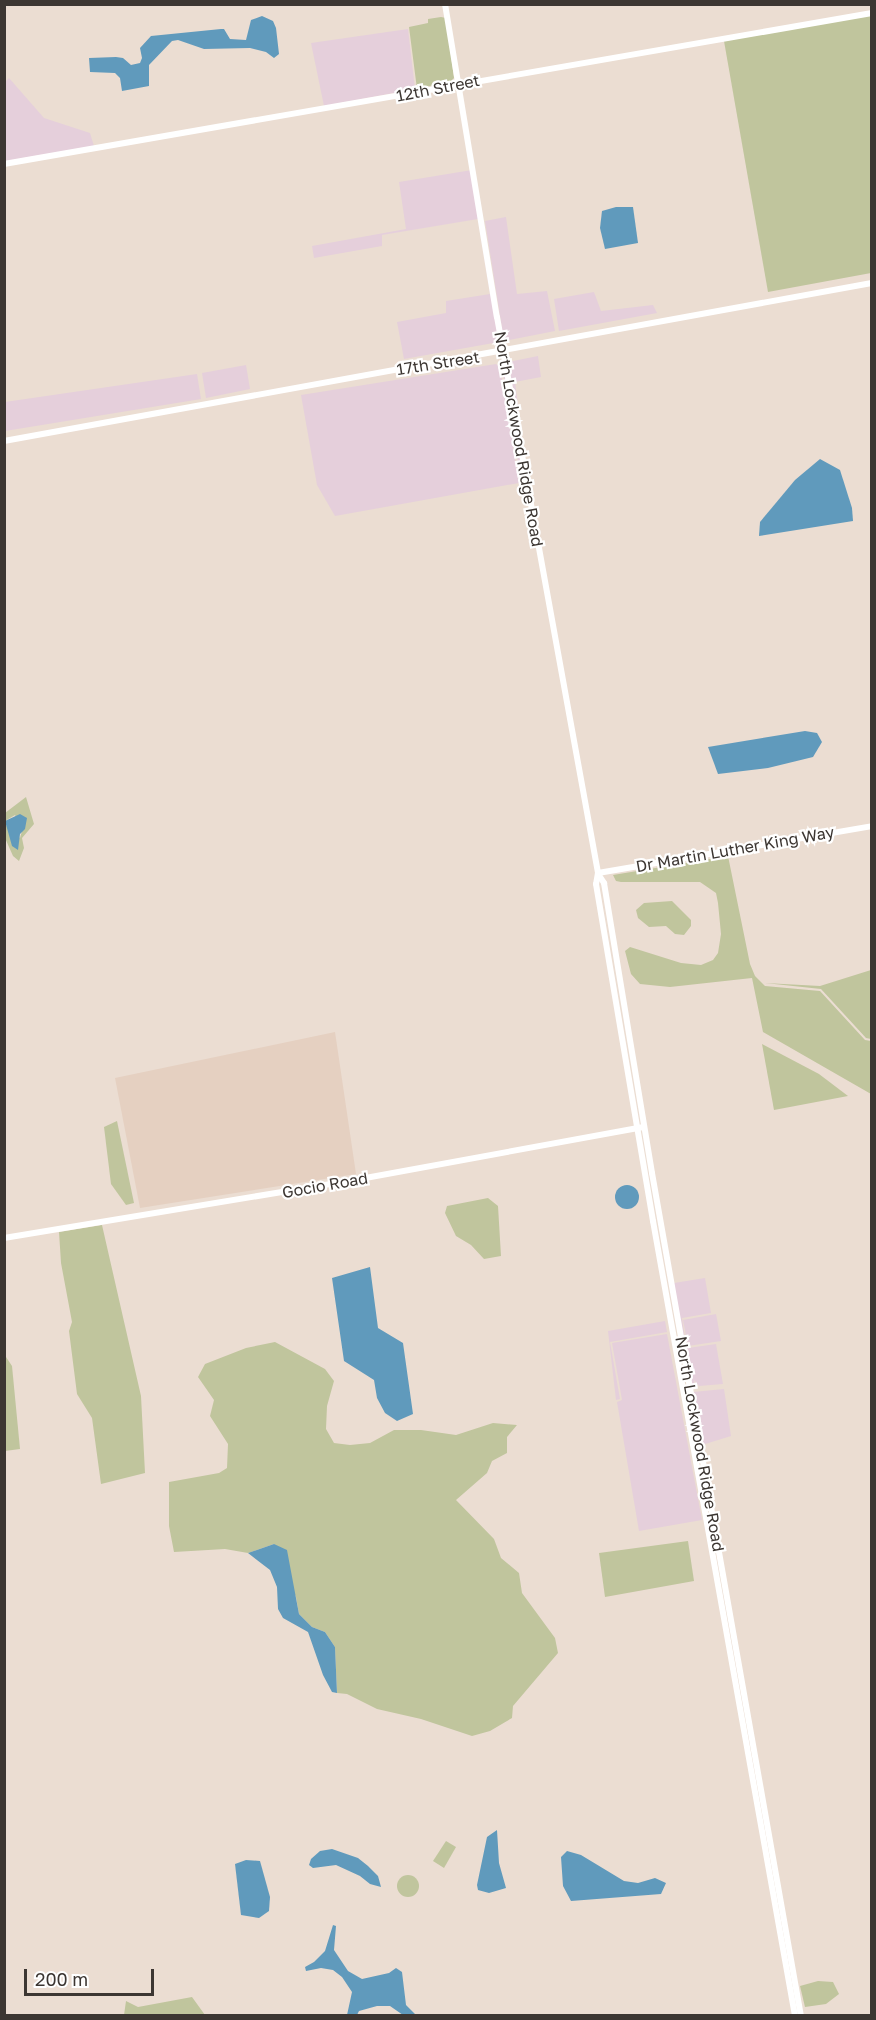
<!DOCTYPE html>
<html>
<head>
<meta charset="utf-8">
<style>
  body { margin:0 }
  #map { position:relative; width:876px; height:2020px; overflow:hidden; background:#ebddd2; font-family:"Golos Text",sans-serif }
  div>[style] { position:absolute }
  [style*='--x'] { left:calc(var(--x)*1px); top:calc(var(--y)*1px); width:calc(var(--w)*1px); rotate:calc(var(--a)*1deg) }
  .commercial>* { inset:0; background:#e5cfdb }
  .built>* { inset:0; background:#e5d0c1 }
  .green>* { inset:0; background:#c0c59d }
  .round { border-radius:50% }
  .water>* { inset:0; background:#609abc }
  .secondary>* { height:6px; margin:-3px; padding:0 3px; transform-origin:3px; border-radius:3px; background:#fff }
  span { translate:-50% -50%; white-space:nowrap; text-align:center; line-height:1.15; -webkit-text-stroke:4.5px #fff; paint-order:stroke }
  .street-label { font-size:16px; color:#3c3632 }
  .frame { position:absolute; inset:0; border:6px solid #3c3632; pointer-events:none }
  .scale { position:absolute; left:24px; top:1969px; width:130px; height:27px; box-sizing:border-box; border:3px solid #3c3632; border-top:0; padding-left:8px; font-size:18px; line-height:21px; white-space:nowrap; color:#3c3632; -webkit-text-stroke:4px #fff; paint-order:stroke }
</style>
</head>
<body>
<div id="map">
  <div class="commercial">
    <div style="clip-path:polygon(408px 29px,415px 89px,324px 106px,311px 43px)"></div>
    <div style="clip-path:polygon(9px 78px,44px 118px,90px 133px,94px 146px,5px 161px,5px 82px)"></div>
    <div style="clip-path:polygon(472px 170px,499px 342px,404px 359px,397px 322px,446px 313px,446px 301px,490px 294px,478px 219px,382px 235px,382px 246px,314px 258px,312px 246px,406px 229px,399px 182px)"></div>
    <div style="clip-path:polygon(506px 217px,517px 294px,547px 291px,555px 331px,504px 341px,485px 221px)"></div>
    <div style="clip-path:polygon(594px 292px,601px 311px,653px 305px,657px 313px,559px 331px,554px 299px)"></div>
    <div style="clip-path:polygon(538px 356px,541px 377px,515px 382px,524px 450px,508px 362px)"></div>
    <div style="clip-path:polygon(504px 362px,526px 485px,522px 486px,502px 367px,499px 363px)"></div>
    <div style="clip-path:polygon(496px 364px,500px 367px,519px 483px,335px 516px,317px 485px,301px 395px)"></div>
    <div style="clip-path:polygon(246px 365px,250px 389px,206px 398px,202px 373px)"></div>
    <div style="clip-path:polygon(197px 374px,201px 399px,5px 431px,5px 402px)"></div>
    <div style="clip-path:polygon(705px 1278px,711px 1313px,682px 1318px,686px 1345px,688px 1348px,716px 1344px,723px 1384px,699px 1386px,694px 1380px,695px 1387px,692px 1387px,674px 1283px)"></div>
    <div style="clip-path:polygon(716px 1314px,721px 1341px,688px 1346px,683px 1320px)"></div>
    <div style="clip-path:polygon(665px 1321px,667px 1332px,610px 1342px,620px 1399px,616px 1400px,608px 1331px)"></div>
    <div style="clip-path:polygon(667px 1334px,702px 1520px,639px 1531px,617px 1402px,622px 1400px,612px 1343px)"></div>
    <div style="clip-path:polygon(724px 1389px,731px 1436px,702px 1445px,693px 1392px)"></div>
  </div>
  <div class="built">
    <div style="clip-path:polygon(335px 1032px,356px 1174px,140px 1208px,115px 1078px)"></div>
  </div>
  <div class="green">
    <div style="clip-path:polygon(871px 15px,871px 273px,768px 292px,724px 41px)"></div>
    <div style="clip-path:polygon(441px 17px,446px 18px,454px 78px,451px 81px,417px 89px,409px 27px,428px 23px,428px 19px)"></div>
    <div style="clip-path:polygon(26px 797px,34px 824px,22px 838px,24px 848px,19px 861px,13px 856px,5px 838px,5px 824px,20px 838px,22px 831px,15px 815px,5px 821px,5px 813px)"></div>
    <div style="clip-path:polygon(728px 856px,750px 964px,755px 976px,765px 986px,820px 991px,865px 1040px,871px 1041px,871px 1094px,763px 1032px,752px 978px,670px 987px,640px 984px,631px 974px,625px 951px,630px 947px,681px 963px,701px 965px,713px 960px,718px 953px,721px 934px,718px 903px,716px 893px,700px 882px,621px 882px,616px 881px,613px 875px)"></div>
    <div style="clip-path:polygon(672px 901px,691px 920px,691px 926px,684px 935px,675px 934px,666px 926px,649px 927px,638px 918px,636px 910px,644px 903px)"></div>
    <div style="clip-path:polygon(871px 970px,871px 1039px,866px 1038px,821px 989px,765px 983px,820px 986px)"></div>
    <div style="clip-path:polygon(762px 1044px,819px 1074px,848px 1096px,774px 1110px)"></div>
    <div style="clip-path:polygon(117px 1121px,134px 1203px,126px 1205px,111px 1184px,104px 1127px)"></div>
    <div style="clip-path:polygon(488px 1198px,498px 1206px,501px 1256px,484px 1259px,471px 1245px,456px 1236px,445px 1213px,447px 1206px)"></div>
    <div style="clip-path:polygon(102px 1225px,141px 1396px,145px 1473px,101px 1484px,92px 1418px,77px 1394px,69px 1331px,72px 1322px,61px 1263px,59px 1232px)"></div>
    <div style="clip-path:polygon(275px 1342px,325px 1369px,334px 1381px,327px 1406px,326px 1429px,334px 1443px,350px 1445px,370px 1443px,394px 1430px,421px 1430px,456px 1435px,493px 1423px,517px 1425px,507px 1437px,507px 1453px,492px 1461px,487px 1473px,456px 1500px,494px 1539px,501px 1558px,519px 1573px,522px 1593px,555px 1638px,558px 1653px,513px 1706px,512px 1718px,490px 1731px,472px 1736px,421px 1719px,377px 1709px,347px 1694px,337px 1693px,335px 1647px,325px 1632px,312px 1627px,299px 1614px,296px 1597px,274px 1544px,248px 1553px,225px 1549px,174px 1552px,169px 1526px,169px 1482px,219px 1473px,227px 1468px,228px 1444px,210px 1416px,214px 1400px,198px 1377px,205px 1364px,246px 1348px)"></div>
    <div style="clip-path:polygon(4px 1354px,12px 1366px,20px 1449px,5px 1451px)"></div>
    <div style="clip-path:polygon(688px 1541px,694px 1581px,605px 1597px,599px 1553px)"></div>
    <div style="clip-path:polygon(446px 1841px,456px 1847px,444px 1868px,433px 1861px)"></div>
    <div class="round" style="left:397px;top:1875px;width:22px;height:22px"></div>
    <div style="clip-path:polygon(818px 1981px,833px 1982px,839px 1994px,826px 2004px,805px 2007px,800px 1986px)"></div>
    <div style="clip-path:polygon(192px 1997px,205px 2015px,124px 2015px,126px 2001px,138px 2007px)"></div>
  </div>
  <div class="water">
    <div style="clip-path:polygon(262px 16px,273px 21px,276px 28px,279px 54px,274px 58px,266px 52px,250px 48px,204px 49px,178px 40px,172px 41px,149px 65px,149px 86px,122px 91px,120px 78px,115px 73px,90px 72px,89px 58px,116px 57px,123px 58px,131px 65px,140px 63px,142px 58px,140px 48px,151px 36px,221px 29px,224px 29px,230px 39px,246px 40px,251px 20px)"></div>
    <div style="clip-path:polygon(616px 207px,633px 207px,638px 243px,605px 249px,600px 228px,602px 211px)"></div>
    <div style="clip-path:polygon(820px 459px,840px 470px,852px 508px,853px 521px,759px 536px,760px 522px,795px 480px)"></div>
    <div style="clip-path:polygon(805px 731px,817px 733px,822px 742px,813px 757px,768px 768px,718px 774px,708px 747px)"></div>
    <div style="clip-path:polygon(20px 814px,27px 818px,25px 829px,20px 834px,18px 850px,12px 846px,5px 821px)"></div>
    <div class="round" style="left:615px;top:1185px;width:24px;height:24px"></div>
    <div style="clip-path:polygon(370px 1267px,378px 1328px,403px 1343px,413px 1414px,397px 1421px,385px 1413px,377px 1398px,374px 1380px,344px 1361px,332px 1278px)"></div>
    <div style="clip-path:polygon(274px 1544px,287px 1550px,299px 1614px,312px 1627px,325px 1632px,335px 1647px,337px 1693px,332px 1692px,323px 1675px,308px 1632px,283px 1618px,278px 1609px,277px 1587px,270px 1570px,248px 1553px)"></div>
    <div style="clip-path:polygon(497px 1830px,499px 1863px,506px 1888px,489px 1893px,478px 1890px,477px 1885px,487px 1837px)"></div>
    <div style="clip-path:polygon(332px 1849px,358px 1858px,368px 1866px,378px 1876px,381px 1887px,370px 1884px,360px 1876px,336px 1865px,313px 1868px,309px 1865px,311px 1859px,320px 1851px)"></div>
    <div style="clip-path:polygon(567px 1851px,581px 1855px,624px 1881px,638px 1883px,655px 1878px,666px 1883px,661px 1894px,571px 1901px,563px 1886px,561px 1857px)"></div>
    <div style="clip-path:polygon(246px 1860px,260px 1861px,270px 1897px,269px 1911px,259px 1918px,241px 1915px,235px 1864px)"></div>
    <div style="clip-path:polygon(333px 1925px,336px 1926px,334px 1950px,348px 1971px,362px 1979px,389px 1973px,396px 1968px,402px 1972px,406px 2005px,416px 2015px,403px 2015px,390px 2006px,377px 2006px,359px 2011px,357px 2015px,347px 2015px,352px 1992px,342px 1977px,333px 1970px,321px 1968px,306px 1971px,305px 1967px,314px 1962px,325px 1951px)"></div>
  </div>
  <div class="secondary">
    <div style="--x:445;--y:4;--w:317;--a:80.6"></div>
    <div style="--x:497;--y:317;--w:565;--a:79.7"></div>
    <div style="--x:598;--y:873;--w:11;--a:100"></div>
    <div style="--x:596;--y:884;--w:342;--a:80.4"></div>
    <div style="--x:653;--y:1221;--w:808;--a:79.87"></div>
    <div style="--x:4;--y:164;--w:881;--a:-9.87"></div>
    <div style="--x:4;--y:441;--w:882;--a:-10.32"></div>
    <div style="--x:598;--y:873;--w:278;--a:-9.7"></div>
    <div style="--x:598;--y:874;--w:11;--a:56"></div>
    <div style="--x:604;--y:883;--w:294;--a:80.6"></div>
    <div style="--x:652;--y:1173;--w:856;--a:79.98"></div>
    <div style="--x:4;--y:1238;--w:350;--a:-9.4"></div>
    <div style="--x:349;--y:1181;--w:298;--a:-10.4"></div>
  </div>
  <div class="street-label">
    <span style="left:438px;top:88px;rotate:-11deg">12th Street</span>
    <span style="left:438px;top:363px;rotate:-9deg">17th Street</span>
    <span style="left:519px;top:439px;rotate:80deg">North Lockwood Ridge Road</span>
    <span style="left:735px;top:849px;rotate:-10deg">Dr Martin Luther King Way</span>
    <span style="left:325px;top:1185px;rotate:-10deg">Gocio Road</span>
    <span style="left:700px;top:1444px;rotate:80deg">North Lockwood Ridge Road</span>
  </div>
  <div class="frame"></div>
  <div class="scale">200 m</div>
</div>
</body>
</html>
